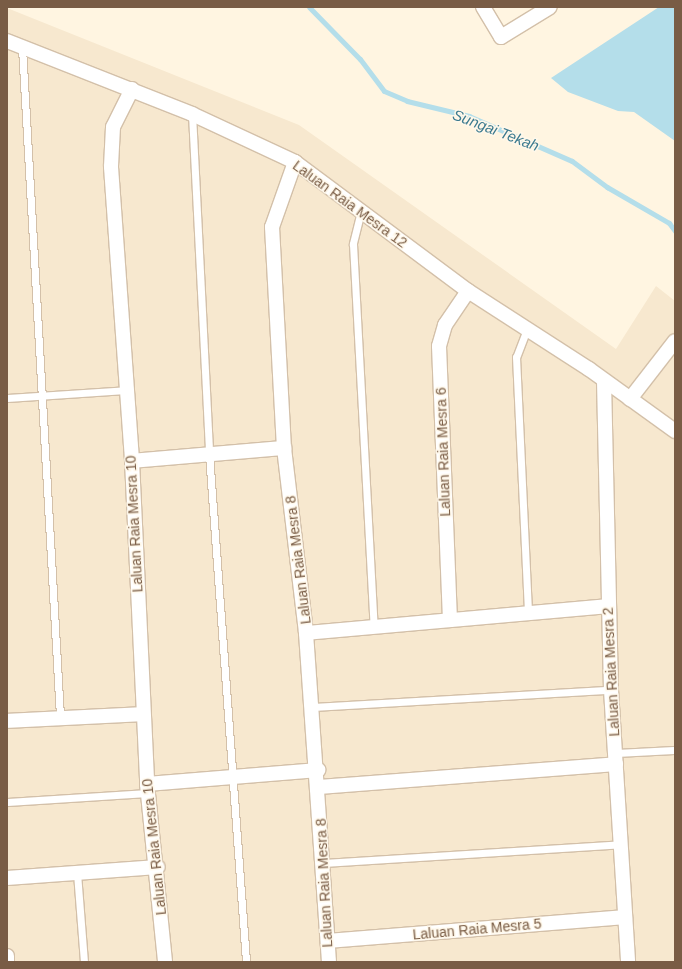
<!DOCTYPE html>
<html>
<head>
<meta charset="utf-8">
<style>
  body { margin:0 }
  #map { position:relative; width:682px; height:969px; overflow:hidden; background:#fff5e1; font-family:Helvetica,sans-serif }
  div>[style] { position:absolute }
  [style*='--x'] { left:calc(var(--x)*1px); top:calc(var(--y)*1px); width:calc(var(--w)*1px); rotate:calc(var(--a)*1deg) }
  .residential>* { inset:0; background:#f7e8cf }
  .water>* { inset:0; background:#b4deea }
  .stream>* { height:5px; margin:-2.5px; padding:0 2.5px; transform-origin:2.5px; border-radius:2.5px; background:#b4deea }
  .roads { filter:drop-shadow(1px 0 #d3c0a9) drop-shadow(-1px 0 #d3c0a9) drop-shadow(0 1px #d3c0a9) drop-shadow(0 -1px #d3c0a9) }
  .service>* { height:7px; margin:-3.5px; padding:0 3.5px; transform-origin:3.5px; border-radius:3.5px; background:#fff }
  .minor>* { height:14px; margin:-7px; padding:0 7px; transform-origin:7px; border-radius:7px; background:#fff }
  span { translate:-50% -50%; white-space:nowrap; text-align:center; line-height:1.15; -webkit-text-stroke:3px #fff8ea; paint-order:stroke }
  .street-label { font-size:14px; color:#795c45 }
  .water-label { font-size:15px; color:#3c7a8f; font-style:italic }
  .frame { position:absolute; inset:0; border:8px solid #795c45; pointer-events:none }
</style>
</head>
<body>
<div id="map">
  <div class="residential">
    <div style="clip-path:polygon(7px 8px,299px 125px,616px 349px,656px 286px,675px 301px,675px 962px,7px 962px)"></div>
  </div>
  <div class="water">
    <div style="clip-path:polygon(659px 7px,675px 7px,675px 141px,634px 112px,618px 111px,568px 92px,551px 78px)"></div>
  </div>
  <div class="stream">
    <div style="--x:309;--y:7;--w:73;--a:45.6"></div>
    <div style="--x:360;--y:59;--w:40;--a:53"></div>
    <div style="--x:384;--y:91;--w:25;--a:23"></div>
    <div style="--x:407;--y:101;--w:64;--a:13.6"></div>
    <div style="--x:469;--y:116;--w:112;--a:23.6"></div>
    <div style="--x:572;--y:161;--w:44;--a:36.6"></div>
    <div style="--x:607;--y:187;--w:72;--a:30.1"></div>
    <div style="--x:669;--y:223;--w:10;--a:53"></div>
  </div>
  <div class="roads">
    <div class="service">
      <div style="--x:22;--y:47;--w:671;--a:86.75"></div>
      <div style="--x:192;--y:114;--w:340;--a:87.1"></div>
      <div style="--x:209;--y:454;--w:509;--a:85.83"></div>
      <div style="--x:361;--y:211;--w:34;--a:104"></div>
      <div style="--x:353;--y:244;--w:384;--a:86.9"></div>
      <div style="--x:527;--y:329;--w:30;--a:111"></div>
      <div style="--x:516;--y:357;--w:256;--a:87.3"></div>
      <div style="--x:7;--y:398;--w:119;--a:-3.8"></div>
      <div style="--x:312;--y:707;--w:299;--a:-3.3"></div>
      <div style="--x:615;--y:753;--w:60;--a:-2.9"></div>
      <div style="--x:7;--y:802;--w:141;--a:-3.7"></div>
      <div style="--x:323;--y:863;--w:299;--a:-3.6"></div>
      <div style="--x:77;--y:873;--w:89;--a:85.5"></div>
    </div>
    <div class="minor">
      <div style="--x:483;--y:7;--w:35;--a:59"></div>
      <div style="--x:501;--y:37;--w:57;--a:-31.5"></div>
      <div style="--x:7;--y:41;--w:199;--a:21.5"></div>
      <div style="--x:192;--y:114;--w:114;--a:25"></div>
      <div style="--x:295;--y:162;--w:216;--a:36.7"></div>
      <div style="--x:468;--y:291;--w:144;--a:32.8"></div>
      <div style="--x:589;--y:369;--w:106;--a:35.8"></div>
      <div style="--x:132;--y:89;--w:42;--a:116.6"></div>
      <div style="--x:113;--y:127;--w:40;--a:92.9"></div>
      <div style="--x:111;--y:167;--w:295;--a:85.9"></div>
      <div style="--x:132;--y:461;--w:323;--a:87.3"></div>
      <div style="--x:147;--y:784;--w:179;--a:84.2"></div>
      <div style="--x:295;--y:162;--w:69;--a:109.5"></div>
      <div style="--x:272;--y:227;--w:221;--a:86.9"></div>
      <div style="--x:284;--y:448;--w:186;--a:83.2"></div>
      <div style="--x:306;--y:633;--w:330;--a:86"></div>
      <div style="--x:604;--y:381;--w:309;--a:88.7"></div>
      <div style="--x:611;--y:690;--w:273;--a:86.4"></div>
      <div style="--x:630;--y:399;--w:73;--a:-52.2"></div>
      <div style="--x:132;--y:461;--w:153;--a:-4.9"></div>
      <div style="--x:450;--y:620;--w:274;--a:-92.3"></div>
      <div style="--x:439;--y:346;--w:22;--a:-74"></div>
      <div style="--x:445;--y:325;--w:41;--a:-55.9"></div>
      <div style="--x:306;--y:633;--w:303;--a:-5.1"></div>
      <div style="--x:7;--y:721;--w:136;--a:-2.9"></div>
      <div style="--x:147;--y:784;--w:172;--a:-4.7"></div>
      <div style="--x:319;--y:787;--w:298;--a:-4.4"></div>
      <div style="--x:7;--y:878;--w:151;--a:-4.2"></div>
      <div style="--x:328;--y:941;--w:298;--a:-4.6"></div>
      <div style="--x:7;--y:956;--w:6;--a:90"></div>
    </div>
  </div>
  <div class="street-label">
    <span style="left:350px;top:204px;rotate:36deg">Laluan Raia Mesra 12</span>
    <span style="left:443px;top:452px;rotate:-92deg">Laluan Raia Mesra 6</span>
    <span style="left:134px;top:524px;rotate:-93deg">Laluan Raia Mesra 10</span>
    <span style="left:298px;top:560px;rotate:-97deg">Laluan Raia Mesra 8</span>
    <span style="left:611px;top:672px;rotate:-93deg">Laluan Raia Mesra 2</span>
    <span style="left:154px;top:847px;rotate:-96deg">Laluan Raia Mesra 10</span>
    <span style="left:324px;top:883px;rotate:-93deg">Laluan Raia Mesra 8</span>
    <span style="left:477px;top:929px;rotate:-5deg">Laluan Raia Mesra 5</span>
  </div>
  <div class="water-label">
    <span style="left:496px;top:130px;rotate:21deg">Sungai Tekah</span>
  </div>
  <div class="frame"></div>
</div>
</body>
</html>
